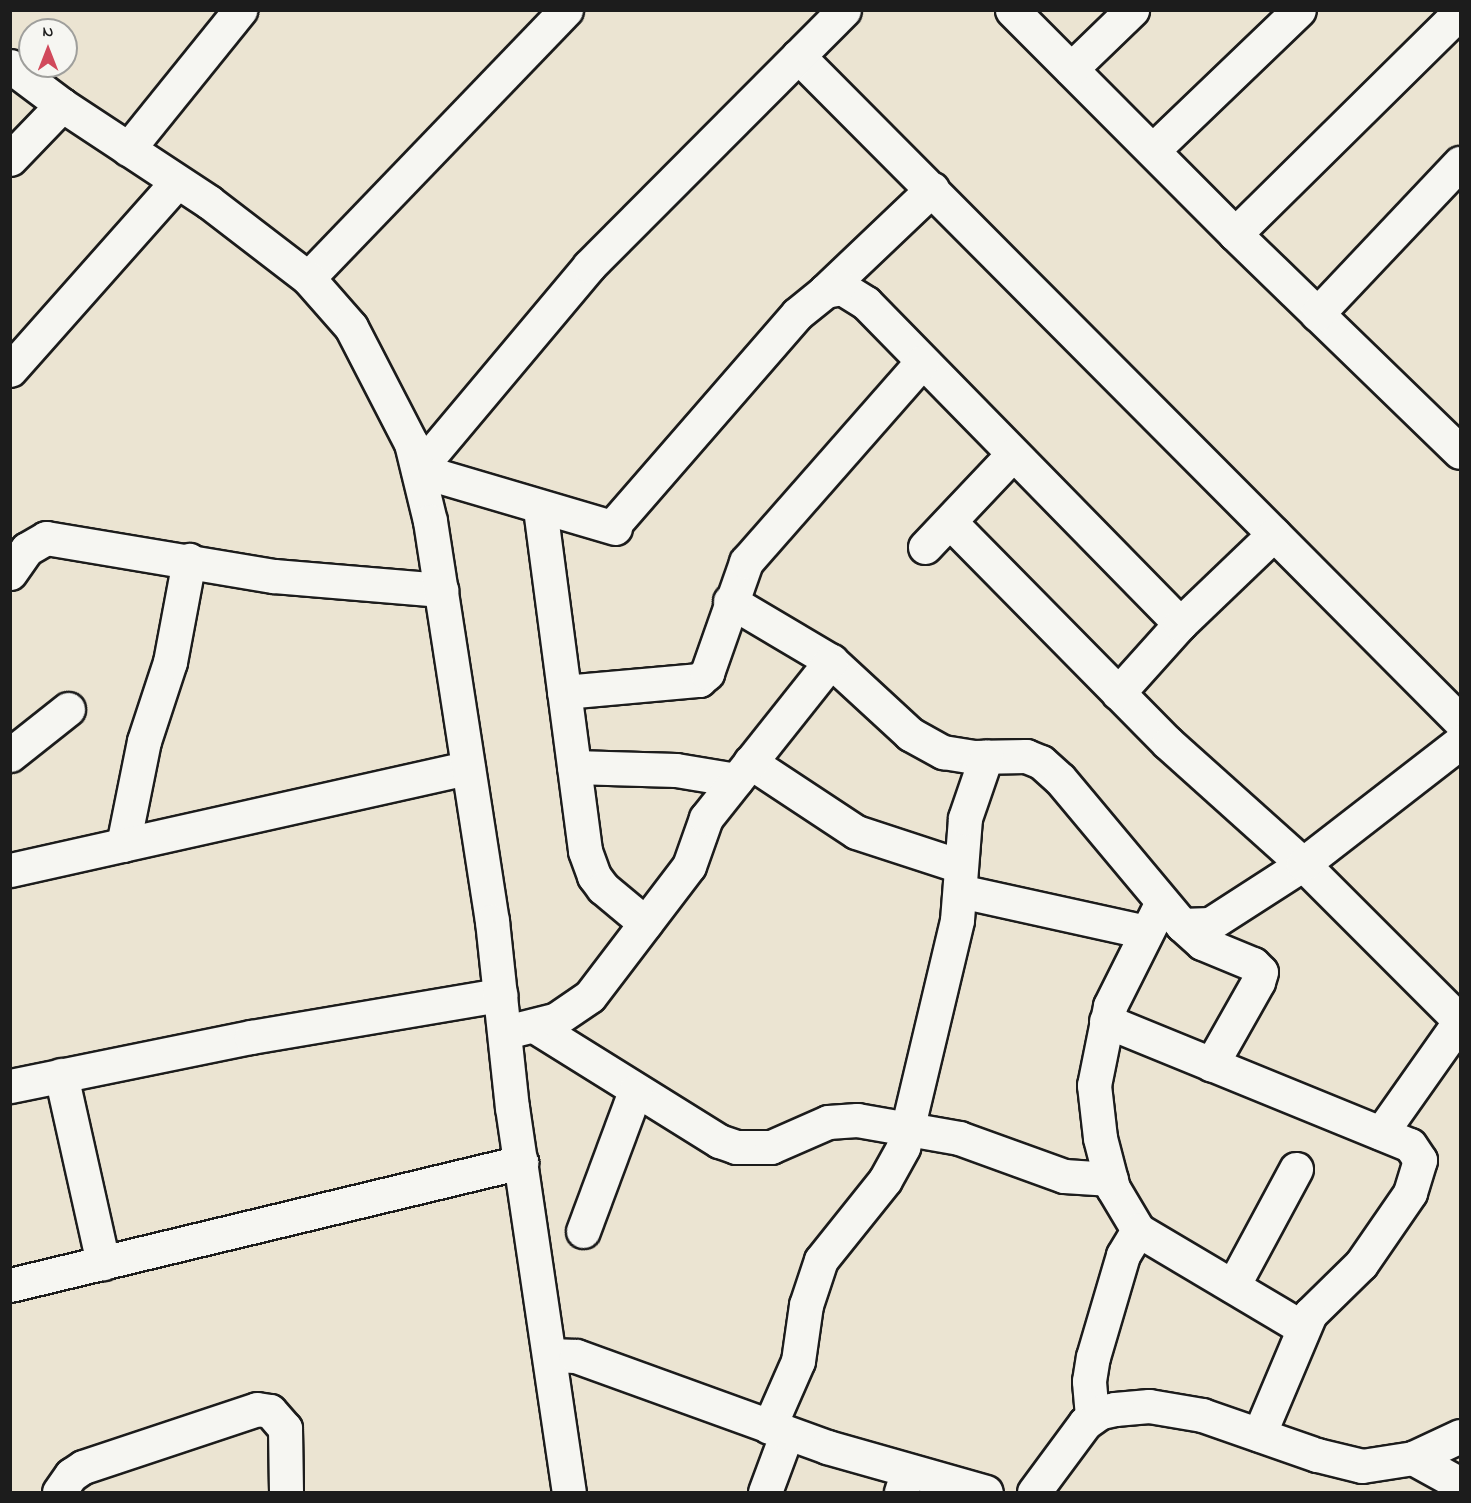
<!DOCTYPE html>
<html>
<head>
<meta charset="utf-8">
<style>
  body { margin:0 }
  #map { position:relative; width:1471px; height:1503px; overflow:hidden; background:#ebe4d2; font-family:"Indie Flower",sans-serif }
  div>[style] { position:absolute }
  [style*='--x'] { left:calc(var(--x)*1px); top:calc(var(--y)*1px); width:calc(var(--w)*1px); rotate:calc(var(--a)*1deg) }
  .roads { filter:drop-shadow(2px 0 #1c1c1c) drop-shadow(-2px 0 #1c1c1c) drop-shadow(0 2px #1c1c1c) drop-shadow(0 -2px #1c1c1c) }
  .street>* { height:33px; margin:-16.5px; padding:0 16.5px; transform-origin:16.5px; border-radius:16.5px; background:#f6f6f2 }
  .secondary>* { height:33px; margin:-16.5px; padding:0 16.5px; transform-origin:16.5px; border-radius:16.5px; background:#f6f6f2 }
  span { translate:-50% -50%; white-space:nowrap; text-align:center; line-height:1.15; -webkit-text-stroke:4.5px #f6f6f2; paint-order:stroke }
  .frame { position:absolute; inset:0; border:12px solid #1c1c1c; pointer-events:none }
  .north { position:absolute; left:18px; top:18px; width:60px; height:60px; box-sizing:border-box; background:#f6f6f2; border:2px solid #9f9f9c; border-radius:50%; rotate:0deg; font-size:16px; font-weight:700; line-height:24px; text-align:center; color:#1c1c1c }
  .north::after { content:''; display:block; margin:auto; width:21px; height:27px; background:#d1495b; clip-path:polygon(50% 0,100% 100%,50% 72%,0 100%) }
</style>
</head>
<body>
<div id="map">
  <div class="roads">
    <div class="street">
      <div style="--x:1012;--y:10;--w:316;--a:45.1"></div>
      <div style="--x:1460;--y:12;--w:316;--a:135.4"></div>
      <div style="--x:1235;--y:234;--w:313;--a:44.1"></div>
      <div style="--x:798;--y:56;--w:938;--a:45.13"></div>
      <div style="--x:1071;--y:69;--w:85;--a:-44"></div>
      <div style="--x:128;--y:149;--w:179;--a:-51.1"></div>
      <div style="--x:1153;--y:150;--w:202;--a:-43.8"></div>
      <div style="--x:10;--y:159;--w:75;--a:-46.1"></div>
      <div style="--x:308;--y:278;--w:372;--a:-46.1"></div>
      <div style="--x:825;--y:291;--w:148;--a:-43.6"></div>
      <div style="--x:1317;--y:314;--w:208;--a:-46.6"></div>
      <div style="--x:10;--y:370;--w:251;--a:-48.4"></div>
      <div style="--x:541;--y:516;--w:338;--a:82.5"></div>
      <div style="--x:585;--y:851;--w:27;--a:70"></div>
      <div style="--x:594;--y:876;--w:15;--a:53"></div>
      <div style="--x:603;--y:888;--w:55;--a:39.8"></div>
      <div style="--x:618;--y:520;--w:273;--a:-49"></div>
      <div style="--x:797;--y:314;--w:36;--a:-39"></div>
      <div style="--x:825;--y:291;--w:17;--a:-10"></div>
      <div style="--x:842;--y:288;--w:28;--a:32"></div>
      <div style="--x:866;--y:303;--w:449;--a:45.6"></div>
      <div style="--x:950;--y:522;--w:310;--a:45.4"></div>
      <div style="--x:1168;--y:743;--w:181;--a:41.9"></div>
      <div style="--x:1303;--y:864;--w:222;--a:45"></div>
      <div style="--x:615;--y:528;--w:205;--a:-163.6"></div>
      <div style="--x:418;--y:470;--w:266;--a:-50"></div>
      <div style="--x:589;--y:266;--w:361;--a:-45.1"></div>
      <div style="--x:925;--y:547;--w:127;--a:-46.6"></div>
      <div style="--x:10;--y:573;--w:29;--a:-55"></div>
      <div style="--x:27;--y:549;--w:22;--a:-30"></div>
      <div style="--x:46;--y:538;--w:231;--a:9.5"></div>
      <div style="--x:274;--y:576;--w:168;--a:4.8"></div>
      <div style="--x:730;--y:601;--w:117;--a:30.7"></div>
      <div style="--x:831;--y:661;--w:108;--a:42.7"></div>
      <div style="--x:910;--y:734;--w:38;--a:29"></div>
      <div style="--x:943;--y:752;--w:30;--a:9"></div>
      <div style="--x:973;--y:757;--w:53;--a:-1.1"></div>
      <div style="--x:1026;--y:756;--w:16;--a:22"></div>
      <div style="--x:1041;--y:762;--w:25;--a:42"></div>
      <div style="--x:1060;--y:779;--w:190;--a:50.1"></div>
      <div style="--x:1182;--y:925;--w:28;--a:-2"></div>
      <div style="--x:1210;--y:924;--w:111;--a:-32.8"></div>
      <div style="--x:1303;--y:864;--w:199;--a:-37.8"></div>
      <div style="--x:564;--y:692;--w:136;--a:-5.1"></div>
      <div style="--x:699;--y:680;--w:11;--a:-41"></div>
      <div style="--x:707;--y:673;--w:118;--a:-70.6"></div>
      <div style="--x:746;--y:562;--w:266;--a:-48.7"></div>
      <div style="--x:1118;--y:693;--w:93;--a:-48.1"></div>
      <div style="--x:1180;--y:624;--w:130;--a:-43.8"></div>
      <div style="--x:10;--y:755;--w:74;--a:-38.4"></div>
      <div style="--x:750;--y:762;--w:127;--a:33.4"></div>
      <div style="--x:856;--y:832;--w:109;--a:18.1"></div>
      <div style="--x:574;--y:767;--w:102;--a:1.7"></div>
      <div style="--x:676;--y:770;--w:61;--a:9.5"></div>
      <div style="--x:123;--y:845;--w:106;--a:-78.6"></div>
      <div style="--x:144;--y:741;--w:83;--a:-71.8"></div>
      <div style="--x:170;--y:662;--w:104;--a:-79.4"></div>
      <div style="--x:10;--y:870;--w:469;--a:-12.6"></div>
      <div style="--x:960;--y:891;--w:190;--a:12.4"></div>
      <div style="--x:1161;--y:904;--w:114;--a:116.6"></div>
      <div style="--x:1110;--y:1006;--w:81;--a:101.4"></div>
      <div style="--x:1094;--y:1085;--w:53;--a:83.5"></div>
      <div style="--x:1100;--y:1138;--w:52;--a:75.4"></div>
      <div style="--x:1113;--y:1188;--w:49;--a:59.2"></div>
      <div style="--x:1138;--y:1230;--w:192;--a:30.7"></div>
      <div style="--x:1182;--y:925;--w:27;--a:42"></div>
      <div style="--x:1202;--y:943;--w:55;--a:22.4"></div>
      <div style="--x:1253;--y:964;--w:11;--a:45"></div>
      <div style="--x:1261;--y:972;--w:10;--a:107"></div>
      <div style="--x:1258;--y:982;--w:95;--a:119.5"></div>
      <div style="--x:1106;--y:1021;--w:328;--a:22.2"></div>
      <div style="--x:1410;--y:1145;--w:18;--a:56"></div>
      <div style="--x:1420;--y:1160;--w:34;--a:107"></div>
      <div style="--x:1410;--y:1193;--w:86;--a:124.6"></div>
      <div style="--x:1361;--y:1264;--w:71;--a:135.6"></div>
      <div style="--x:1310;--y:1314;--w:131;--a:112.9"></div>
      <div style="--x:536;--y:1027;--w:216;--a:31.9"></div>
      <div style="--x:719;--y:1141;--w:18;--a:19"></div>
      <div style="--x:736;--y:1147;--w:35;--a:0"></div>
      <div style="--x:771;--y:1147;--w:62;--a:-23.7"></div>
      <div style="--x:828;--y:1122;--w:29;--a:-4"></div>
      <div style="--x:857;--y:1120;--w:104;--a:10"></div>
      <div style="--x:959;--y:1138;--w:112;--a:19.9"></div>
      <div style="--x:1064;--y:1176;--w:47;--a:3.7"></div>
      <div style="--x:518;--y:1029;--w:38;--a:-14"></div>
      <div style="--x:555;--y:1020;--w:42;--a:-34.4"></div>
      <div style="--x:590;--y:996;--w:163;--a:-52.7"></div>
      <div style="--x:689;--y:866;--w:51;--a:-70.5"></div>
      <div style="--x:706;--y:818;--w:201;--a:-51.5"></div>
      <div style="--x:61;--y:1075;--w:193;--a:77.4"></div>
      <div style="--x:10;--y:1086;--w:246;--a:-11.5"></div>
      <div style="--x:251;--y:1037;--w:253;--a:-9.6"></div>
      <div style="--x:1381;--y:1133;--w:137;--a:-54.8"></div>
      <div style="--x:583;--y:1231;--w:149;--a:-69.6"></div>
      <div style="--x:10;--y:1285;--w:526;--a:-13.53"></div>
      <div style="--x:1233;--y:1286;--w:133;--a:-61.7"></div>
      <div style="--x:1092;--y:1416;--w:35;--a:-95"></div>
      <div style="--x:1089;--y:1381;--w:24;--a:-81"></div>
      <div style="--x:1093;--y:1357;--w:106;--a:-73.6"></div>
      <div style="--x:1123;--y:1255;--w:29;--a:-59"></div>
      <div style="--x:769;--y:1427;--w:72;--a:-66.3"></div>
      <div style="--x:798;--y:1361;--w:57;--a:-81.9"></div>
      <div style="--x:806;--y:1305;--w:47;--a:-71.6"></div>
      <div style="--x:821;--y:1260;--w:102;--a:-51.3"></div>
      <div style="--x:885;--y:1180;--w:38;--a:-61"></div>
      <div style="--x:903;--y:1147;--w:233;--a:-76.6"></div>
      <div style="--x:957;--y:920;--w:102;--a:-85.5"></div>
      <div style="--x:965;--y:818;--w:65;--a:-71"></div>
      <div style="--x:1413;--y:1458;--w:54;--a:29"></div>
      <div style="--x:59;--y:1492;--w:21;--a:-55"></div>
      <div style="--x:71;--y:1475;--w:14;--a:-34"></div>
      <div style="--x:83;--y:1467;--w:183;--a:-18.4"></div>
      <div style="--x:257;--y:1409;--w:13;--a:9"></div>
      <div style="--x:270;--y:1411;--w:23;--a:49"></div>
      <div style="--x:285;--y:1428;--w:64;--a:89.1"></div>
      <div style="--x:765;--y:1492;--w:63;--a:-69.6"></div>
      <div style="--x:901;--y:1492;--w:22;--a:-72"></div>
    </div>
    <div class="secondary">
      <div style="--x:10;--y:66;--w:65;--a:36.9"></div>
      <div style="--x:62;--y:105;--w:176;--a:33.4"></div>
      <div style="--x:209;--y:202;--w:125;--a:37.5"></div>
      <div style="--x:308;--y:278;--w:65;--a:48.7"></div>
      <div style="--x:351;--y:327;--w:131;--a:62.7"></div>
      <div style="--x:411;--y:443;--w:80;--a:76.3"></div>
      <div style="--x:430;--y:521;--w:405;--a:81.2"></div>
      <div style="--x:492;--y:921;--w:187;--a:83.9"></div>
      <div style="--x:512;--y:1107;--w:389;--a:81.6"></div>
      <div style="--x:550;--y:1355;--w:26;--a:2"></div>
      <div style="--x:576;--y:1356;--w:267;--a:19.9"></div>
      <div style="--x:827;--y:1447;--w:165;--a:15.8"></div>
      <div style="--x:1034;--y:1492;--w:86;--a:-53.5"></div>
      <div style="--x:1085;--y:1423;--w:19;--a:-35"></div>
      <div style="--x:1101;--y:1412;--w:14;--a:-12"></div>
      <div style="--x:1115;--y:1409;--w:34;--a:-5"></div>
      <div style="--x:1149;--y:1406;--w:54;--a:9.6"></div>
      <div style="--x:1202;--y:1415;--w:122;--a:19.2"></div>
      <div style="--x:1317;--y:1455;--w:46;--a:13.7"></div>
      <div style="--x:1362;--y:1466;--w:52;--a:-8.9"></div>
      <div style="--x:1413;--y:1458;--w:52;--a:-25.1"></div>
    </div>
  </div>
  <div class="frame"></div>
  <div class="north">N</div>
</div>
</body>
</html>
